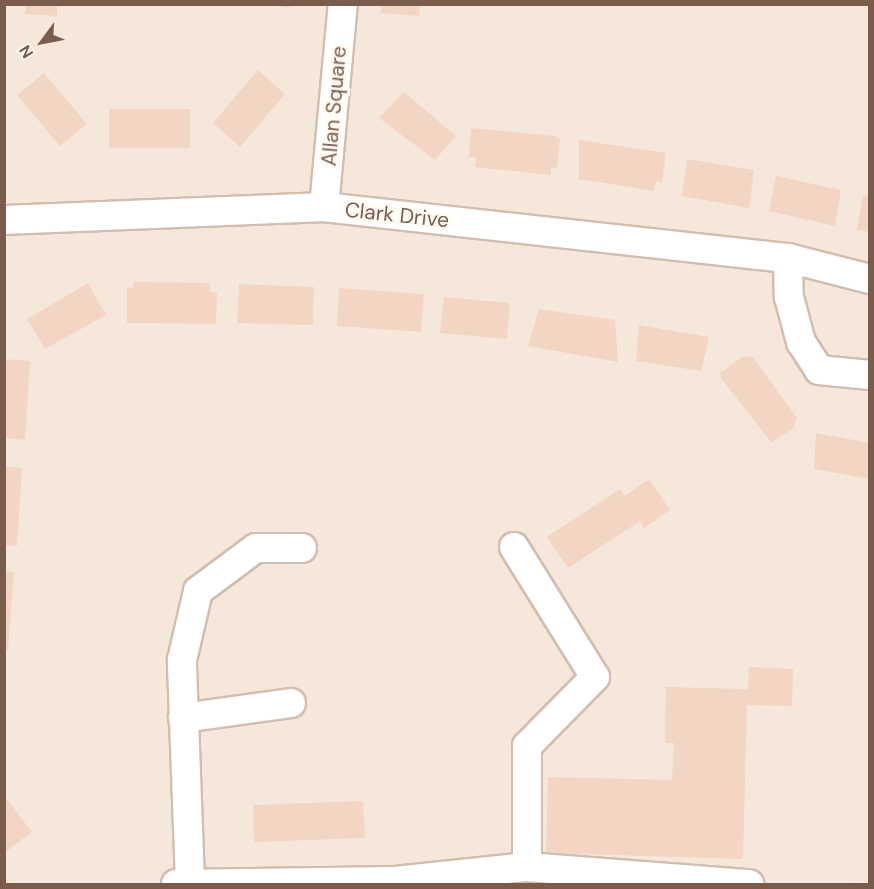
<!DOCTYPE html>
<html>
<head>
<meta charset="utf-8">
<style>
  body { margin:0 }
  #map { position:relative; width:874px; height:889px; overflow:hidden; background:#fdf6ec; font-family:"DM Sans",sans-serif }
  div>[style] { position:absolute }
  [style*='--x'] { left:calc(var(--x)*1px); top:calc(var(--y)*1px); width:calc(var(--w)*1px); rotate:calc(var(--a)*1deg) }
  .residential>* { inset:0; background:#f5e8da }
  .building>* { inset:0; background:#f3d5c3 }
  .roads { filter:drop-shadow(2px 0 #d1beb0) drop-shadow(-2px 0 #d1beb0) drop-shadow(0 2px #d1beb0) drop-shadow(0 -2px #d1beb0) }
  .minor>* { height:28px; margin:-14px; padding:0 14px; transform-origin:14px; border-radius:14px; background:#fff }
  span { translate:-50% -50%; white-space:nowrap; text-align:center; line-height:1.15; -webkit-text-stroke:6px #fffaf3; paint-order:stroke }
  .street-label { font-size:21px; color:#7a5c4d }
  .frame { position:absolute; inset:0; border:6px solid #7a5c4d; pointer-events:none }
  .north { position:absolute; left:12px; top:12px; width:60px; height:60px; -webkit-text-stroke:4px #fffaf3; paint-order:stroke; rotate:238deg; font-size:16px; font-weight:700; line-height:24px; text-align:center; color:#7a5c4d }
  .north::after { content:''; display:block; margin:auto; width:21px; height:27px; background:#7a5c4d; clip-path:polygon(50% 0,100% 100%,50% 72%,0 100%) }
</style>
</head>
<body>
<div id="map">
  <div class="residential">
    <div style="clip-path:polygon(5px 5px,869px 5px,869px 884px,5px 884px)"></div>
  </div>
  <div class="building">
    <div style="clip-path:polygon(26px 4px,57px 4px,57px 16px,25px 14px)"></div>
    <div style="clip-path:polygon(262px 4px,289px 4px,289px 8px)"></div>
    <div style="clip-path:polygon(381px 4px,420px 4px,419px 16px,381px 13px)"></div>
    <div style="clip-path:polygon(258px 70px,285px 94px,240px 147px,213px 123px)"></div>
    <div style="clip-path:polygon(44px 73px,87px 124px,60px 146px,17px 95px)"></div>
    <div style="clip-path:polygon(404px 92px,456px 136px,435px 160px,379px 118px)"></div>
    <div style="clip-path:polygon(109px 109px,190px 109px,190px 148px,109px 148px)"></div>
    <div style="clip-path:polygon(471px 128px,554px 136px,560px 139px,557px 168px,551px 167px,551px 175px,475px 167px,476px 157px,469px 157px)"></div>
    <div style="clip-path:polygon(579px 140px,666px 153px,662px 183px,656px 181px,654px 191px,579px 179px)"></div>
    <div style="clip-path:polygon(687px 159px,754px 170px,749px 208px,682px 196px)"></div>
    <div style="clip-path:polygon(776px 176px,841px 190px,835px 226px,769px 211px)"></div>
    <div style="clip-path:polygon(863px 195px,870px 196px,870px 232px,857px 230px)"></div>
    <div style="clip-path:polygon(134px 282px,210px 283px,210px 292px,217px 292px,216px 324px,127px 323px,127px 288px,133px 288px)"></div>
    <div style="clip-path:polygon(88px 283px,106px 315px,45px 349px,27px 319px)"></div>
    <div style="clip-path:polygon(239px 284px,314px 287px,313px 325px,237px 323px)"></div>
    <div style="clip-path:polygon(339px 288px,424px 294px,421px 332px,337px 326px)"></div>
    <div style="clip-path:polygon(444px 297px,510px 303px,507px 339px,440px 333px)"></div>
    <div style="clip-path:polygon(539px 309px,615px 320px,618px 362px,528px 346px)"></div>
    <div style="clip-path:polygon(639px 325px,709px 337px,701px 371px,636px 361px)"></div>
    <div style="clip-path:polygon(752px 356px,797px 418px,793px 429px,771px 442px,721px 378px,720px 373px,742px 357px)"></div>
    <div style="clip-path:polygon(4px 359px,30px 361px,25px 440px,4px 438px)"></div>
    <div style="clip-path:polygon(816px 433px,870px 443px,870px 479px,814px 469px)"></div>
    <div style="clip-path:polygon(4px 466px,22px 468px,17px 546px,4px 545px)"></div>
    <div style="clip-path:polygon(649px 479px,670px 510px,644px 528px,640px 521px,568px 568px,547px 537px,620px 489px,625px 496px)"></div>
    <div style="clip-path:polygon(4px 571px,14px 572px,8px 650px,4px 650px)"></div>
    <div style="clip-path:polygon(749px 667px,793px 669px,792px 706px,747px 705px,743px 859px,546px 853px,548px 777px,672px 780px,674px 743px,665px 743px,666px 687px,748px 689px)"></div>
    <div style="clip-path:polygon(4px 795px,32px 832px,4px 853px)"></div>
    <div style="clip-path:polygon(363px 801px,365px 838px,254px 842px,253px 805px)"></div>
  </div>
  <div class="roads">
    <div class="minor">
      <div style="--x:324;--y:207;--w:204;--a:-84.7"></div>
      <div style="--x:4;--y:220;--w:320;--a:-2.3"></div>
      <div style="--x:324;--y:207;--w:467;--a:6.3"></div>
      <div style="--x:788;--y:258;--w:85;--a:14.4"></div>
      <div style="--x:788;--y:258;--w:39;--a:89"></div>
      <div style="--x:789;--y:297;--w:47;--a:75.1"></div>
      <div style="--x:801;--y:342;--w:33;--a:57"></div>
      <div style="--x:819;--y:370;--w:51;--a:5.6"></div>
      <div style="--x:514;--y:547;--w:153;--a:58.1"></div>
      <div style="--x:595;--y:677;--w:97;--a:134.6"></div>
      <div style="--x:527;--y:746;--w:121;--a:90"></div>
      <div style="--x:183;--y:718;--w:109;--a:-7.9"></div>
      <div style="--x:190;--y:883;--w:223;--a:-92.1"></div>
      <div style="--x:182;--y:660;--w:71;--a:-76.9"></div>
      <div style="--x:198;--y:591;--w:72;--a:-36.6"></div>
      <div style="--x:256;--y:548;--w:46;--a:0"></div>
      <div style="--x:176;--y:884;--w:219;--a:-0.8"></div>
      <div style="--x:395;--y:881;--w:133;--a:-6.1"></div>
      <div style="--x:527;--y:867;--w:223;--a:4.4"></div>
    </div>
  </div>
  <div class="street-label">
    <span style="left:334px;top:106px;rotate:-85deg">Allan Square</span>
    <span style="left:397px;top:215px;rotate:6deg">Clark Drive</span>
  </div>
  <div class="frame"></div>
  <div class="north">N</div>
</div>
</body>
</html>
